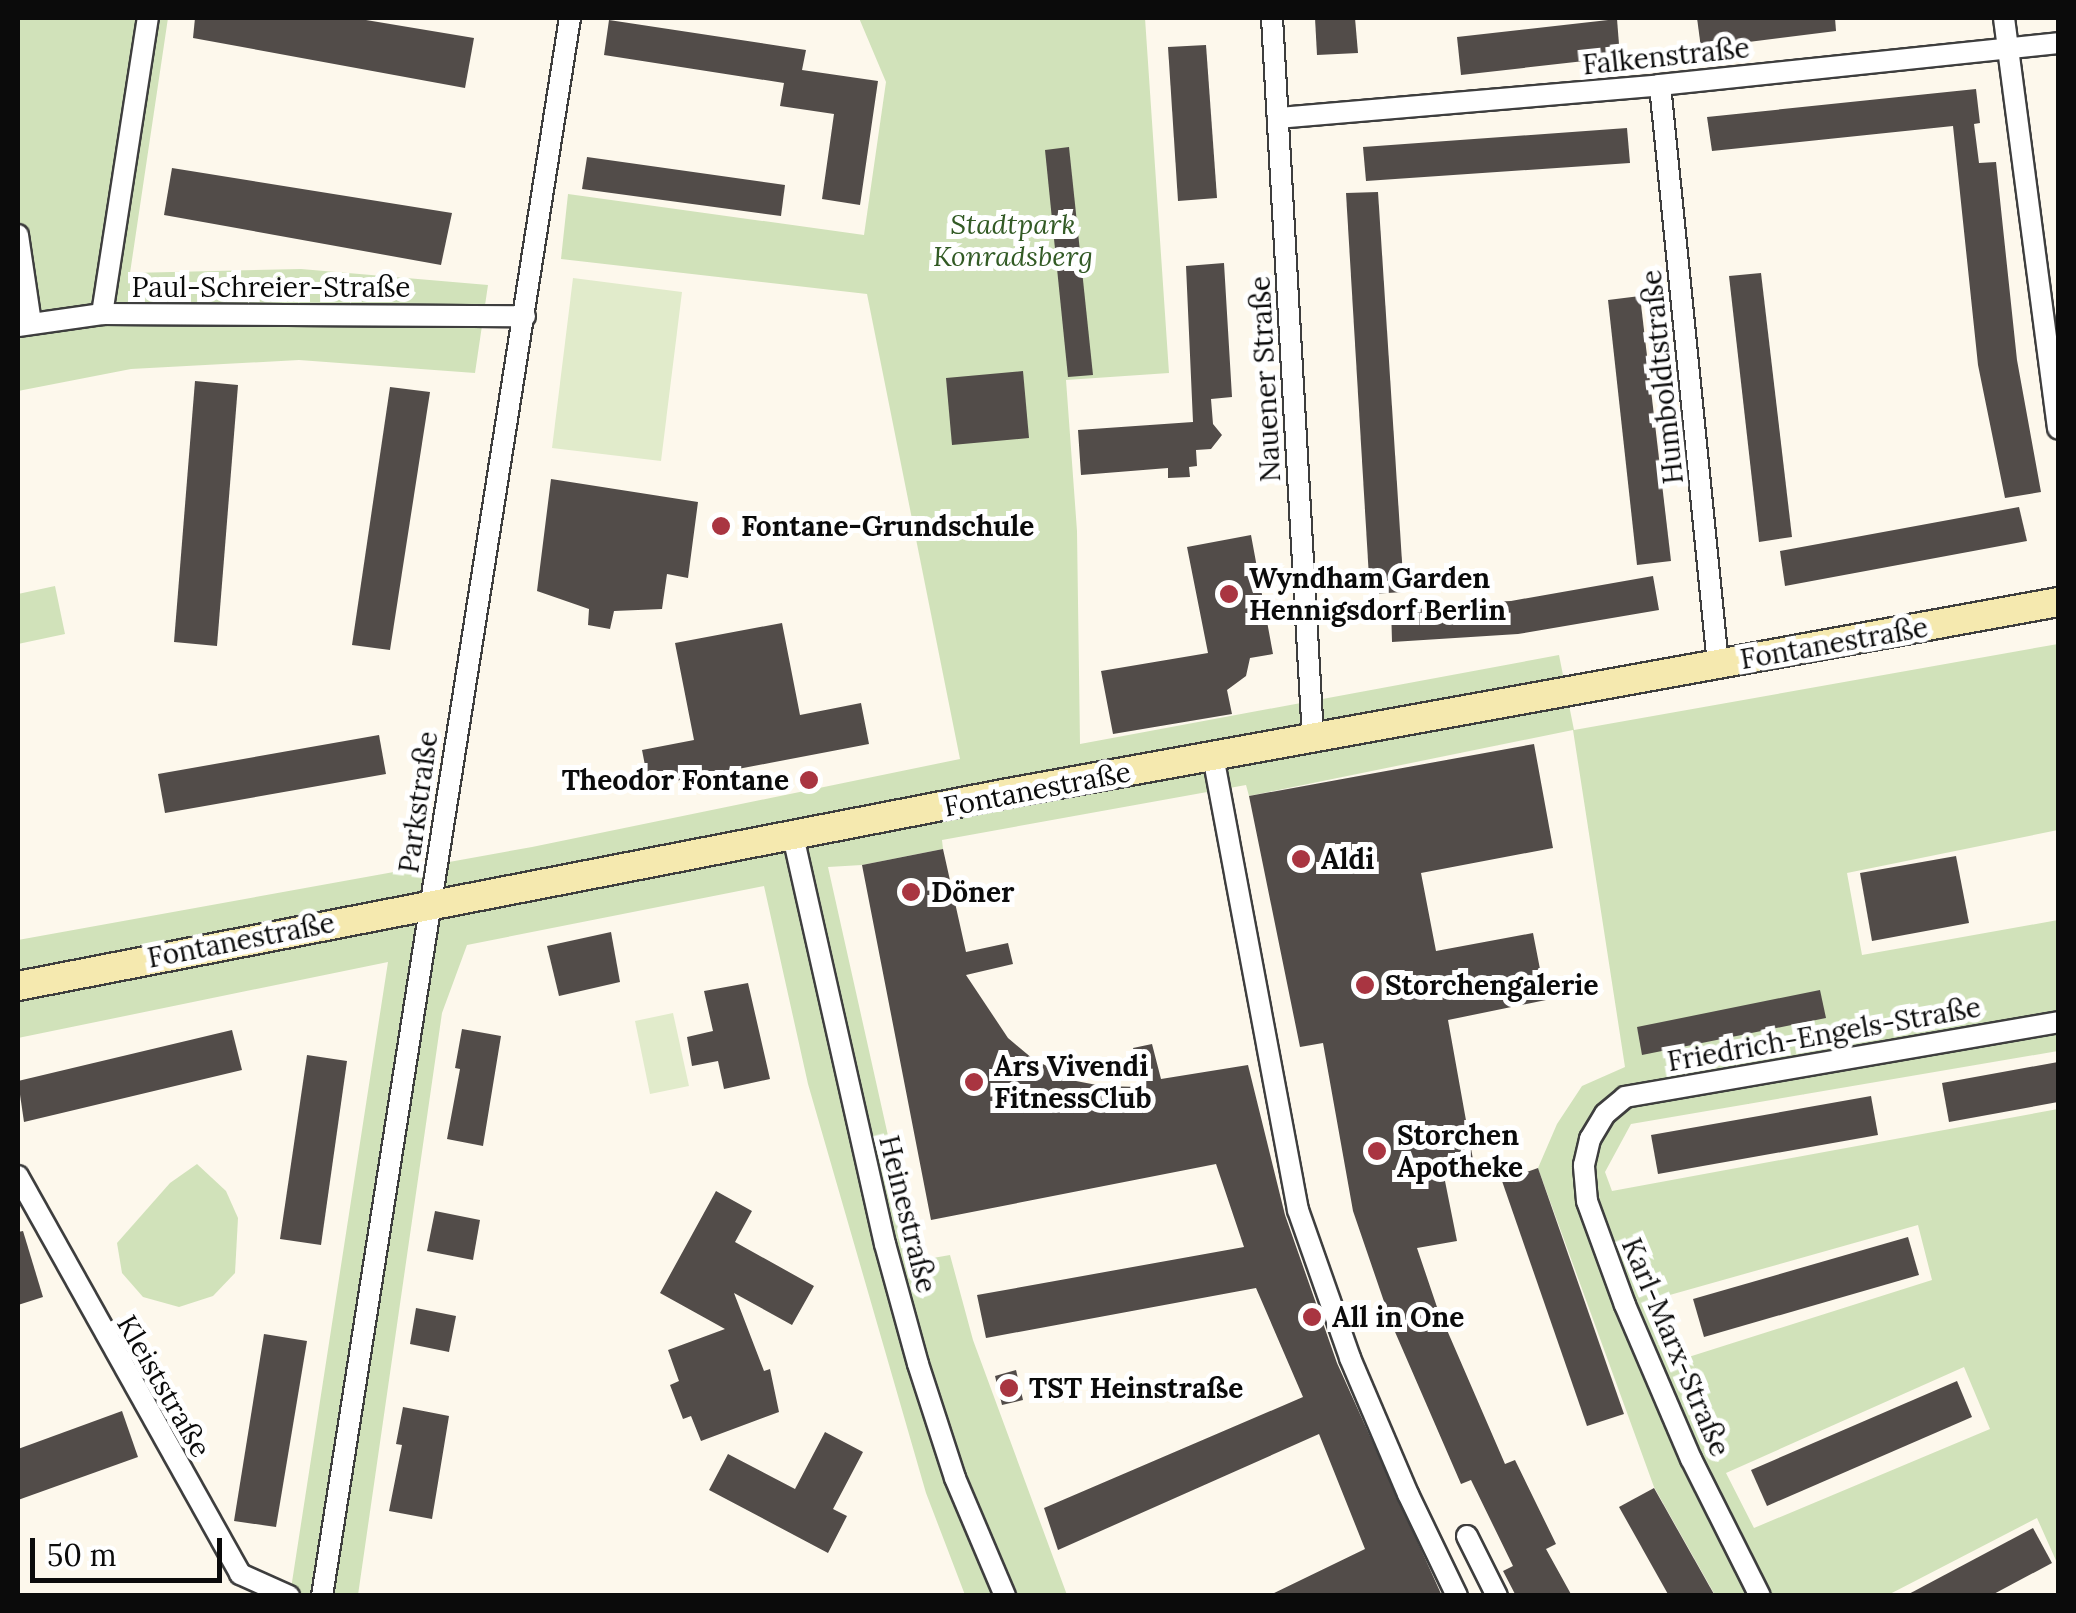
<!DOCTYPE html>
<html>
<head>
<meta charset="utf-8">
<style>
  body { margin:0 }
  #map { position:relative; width:2076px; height:1613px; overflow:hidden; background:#fdf8ec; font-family:Lora,serif }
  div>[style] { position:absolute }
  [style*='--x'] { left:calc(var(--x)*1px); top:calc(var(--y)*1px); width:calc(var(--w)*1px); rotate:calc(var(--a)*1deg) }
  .green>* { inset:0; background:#d1e2ba }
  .pitch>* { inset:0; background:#e1ebcb }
  .building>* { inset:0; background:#524c49 }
  .roads { filter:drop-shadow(2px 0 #3e3e3e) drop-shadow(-2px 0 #3e3e3e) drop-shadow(0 2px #3e3e3e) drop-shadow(0 -2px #3e3e3e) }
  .street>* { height:20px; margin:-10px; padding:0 10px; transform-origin:10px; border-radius:10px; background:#fff }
  .secondary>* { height:28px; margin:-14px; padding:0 14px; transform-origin:14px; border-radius:14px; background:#f5e9af }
  .dots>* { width:28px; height:28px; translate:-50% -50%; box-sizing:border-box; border:5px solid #fff; border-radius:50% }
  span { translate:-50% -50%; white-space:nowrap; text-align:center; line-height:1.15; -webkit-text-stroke:10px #fff; paint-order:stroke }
  .street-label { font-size:28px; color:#0b0b0b }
  .park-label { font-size:28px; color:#325a24; font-style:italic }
  .poi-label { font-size:28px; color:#0b0b0b; font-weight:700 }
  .left { translate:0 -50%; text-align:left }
  .right { translate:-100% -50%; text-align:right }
  .frame { position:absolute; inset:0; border:20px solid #0b0b0b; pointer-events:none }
  .scale { position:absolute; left:30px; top:1538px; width:192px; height:45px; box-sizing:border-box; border:5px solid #0b0b0b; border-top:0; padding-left:12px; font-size:30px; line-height:35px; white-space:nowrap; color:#0b0b0b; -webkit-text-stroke:8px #fff; paint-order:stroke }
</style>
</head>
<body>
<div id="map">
  <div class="green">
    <div style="clip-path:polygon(18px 18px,168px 18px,130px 273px,301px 269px,488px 285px,475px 373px,299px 360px,131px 369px,18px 391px)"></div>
    <div style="clip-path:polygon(evenodd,859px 18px,1145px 18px,1169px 373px,1066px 380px,1077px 531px,1080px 744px,1559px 655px,1574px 730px,2058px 644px,2058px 830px,1847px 873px,1862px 955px,2058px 920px,2058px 1051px,1631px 1124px,1605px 1172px,1612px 1191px,2058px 1109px,2058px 1565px,2037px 1518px,1888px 1595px,1715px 1595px,1654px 1487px,1538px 1168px,1557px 1124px,1582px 1086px,1625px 1067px,1573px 730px,1249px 796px,1246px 785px,942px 840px,943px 849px,862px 865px,828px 867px,916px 1261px,950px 1255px,973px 1340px,1067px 1595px,965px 1595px,926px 1493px,808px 1084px,764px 886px,467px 945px,442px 1013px,358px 1595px,290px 1595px,388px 962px,18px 1038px,18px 940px,532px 847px,960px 759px,867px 294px,561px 259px,568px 194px,864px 235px,886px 82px,859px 18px,1918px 1225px,1932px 1280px,1676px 1361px,1652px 1300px,1918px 1225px,859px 18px,1964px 1367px,1990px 1429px,1754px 1528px,1726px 1473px,1964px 1367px)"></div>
    <div style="clip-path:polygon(55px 586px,65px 634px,18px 644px,18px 594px)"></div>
    <div style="clip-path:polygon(197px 1164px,226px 1191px,238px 1218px,235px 1273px,213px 1296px,179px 1307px,143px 1297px,122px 1273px,117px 1243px,170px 1183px)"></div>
  </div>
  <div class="pitch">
    <div style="clip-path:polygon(573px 278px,682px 292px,661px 461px,552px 448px)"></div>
    <div style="clip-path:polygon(673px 1013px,689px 1086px,650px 1094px,635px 1021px)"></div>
  </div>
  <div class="building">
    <div style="clip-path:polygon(195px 18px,354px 18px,474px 38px,465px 88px,193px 38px)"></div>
    <div style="clip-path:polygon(1315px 18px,1355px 18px,1358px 53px,1317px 55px)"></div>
    <div style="clip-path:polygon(1697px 18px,1835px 18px,1836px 31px,1701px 48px)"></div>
    <div style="clip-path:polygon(1617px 19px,1620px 57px,1461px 75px,1457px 37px)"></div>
    <div style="clip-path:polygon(609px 20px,806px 50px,802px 70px,878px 81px,860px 205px,822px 199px,834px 114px,780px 106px,784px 83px,604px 55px)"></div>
    <div style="clip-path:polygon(1206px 45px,1217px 198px,1178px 201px,1168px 47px)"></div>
    <div style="clip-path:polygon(1976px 89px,1980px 123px,1974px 124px,1979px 163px,1996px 162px,2017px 360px,2041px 492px,2005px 498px,1978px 365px,1953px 126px,1712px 151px,1707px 117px)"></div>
    <div style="clip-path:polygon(1627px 128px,1630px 163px,1366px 181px,1363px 147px)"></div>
    <div style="clip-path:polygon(1069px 147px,1093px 375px,1068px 377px,1045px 150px)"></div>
    <div style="clip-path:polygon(587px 157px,785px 185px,781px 216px,582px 189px)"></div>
    <div style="clip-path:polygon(172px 168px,452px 213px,441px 265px,164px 215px)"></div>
    <div style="clip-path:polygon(1378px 192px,1404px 592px,1370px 594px,1346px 193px)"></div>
    <div style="clip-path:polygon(1224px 263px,1232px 397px,1211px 399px,1213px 424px,1222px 435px,1211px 449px,1196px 450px,1197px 466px,1189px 467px,1190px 477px,1168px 478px,1168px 468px,1081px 475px,1078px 430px,1193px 422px,1186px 266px)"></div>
    <div style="clip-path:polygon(1761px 273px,1792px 537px,1759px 542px,1729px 276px)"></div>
    <div style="clip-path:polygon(1640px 296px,1671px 561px,1637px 565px,1608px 300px)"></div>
    <div style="clip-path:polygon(1023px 371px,1029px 438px,952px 445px,946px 378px)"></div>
    <div style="clip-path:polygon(195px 381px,238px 385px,217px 646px,174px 642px)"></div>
    <div style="clip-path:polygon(390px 387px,430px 392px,390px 650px,352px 645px)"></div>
    <div style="clip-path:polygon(551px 479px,698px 502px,688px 578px,667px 574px,662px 609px,614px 611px,610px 629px,588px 625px,589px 609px,537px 591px)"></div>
    <div style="clip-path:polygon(2019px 507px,2027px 541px,1785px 586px,1780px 551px)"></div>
    <div style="clip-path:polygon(1251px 535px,1273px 654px,1250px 658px,1246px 676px,1227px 690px,1232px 714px,1113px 734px,1101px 671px,1208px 653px,1187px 547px)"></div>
    <div style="clip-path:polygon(1653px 576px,1659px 610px,1518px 634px,1392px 642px,1391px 606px,1511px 601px)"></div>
    <div style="clip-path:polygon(782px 623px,800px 715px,861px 703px,869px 744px,649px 786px,642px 750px,694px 740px,675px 643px)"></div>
    <div style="clip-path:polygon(379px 735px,386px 774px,165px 813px,158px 774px)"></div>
    <div style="clip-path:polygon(1534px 744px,1553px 848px,1421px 873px,1436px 951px,1533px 933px,1546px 1000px,1448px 1020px,1474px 1165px,1443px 1171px,1457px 1241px,1417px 1248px,1437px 1307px,1505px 1464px,1515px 1460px,1556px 1544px,1546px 1549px,1572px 1596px,1516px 1596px,1503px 1571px,1513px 1566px,1471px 1480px,1461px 1484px,1392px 1325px,1353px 1211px,1323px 1043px,1300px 1047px,1249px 796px)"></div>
    <div style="clip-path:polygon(943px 849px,966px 952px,1008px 943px,1013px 964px,966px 975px,1008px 1038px,1033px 1059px,1076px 1081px,1102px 1086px,1142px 1087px,1133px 1048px,1152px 1044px,1161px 1079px,1248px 1065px,1285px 1215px,1337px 1363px,1442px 1596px,1268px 1596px,1365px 1549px,1319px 1434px,1058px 1550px,1044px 1508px,1303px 1397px,1256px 1288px,986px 1338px,977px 1295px,1244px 1247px,1216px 1164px,931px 1220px,862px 865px)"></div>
    <div style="clip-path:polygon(1956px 856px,1969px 923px,1872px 941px,1860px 873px)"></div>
    <div style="clip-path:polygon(611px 932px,620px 982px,559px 996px,547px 946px)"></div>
    <div style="clip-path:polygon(748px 983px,770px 1079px,724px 1089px,718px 1061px,692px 1066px,687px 1037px,713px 1031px,704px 991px)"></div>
    <div style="clip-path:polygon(1820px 990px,1826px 1018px,1642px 1055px,1637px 1027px)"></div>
    <div style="clip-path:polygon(462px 1029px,501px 1036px,483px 1146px,447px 1139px,460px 1069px,455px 1068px)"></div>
    <div style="clip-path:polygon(232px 1030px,242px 1070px,24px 1122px,18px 1081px)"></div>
    <div style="clip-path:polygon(307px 1055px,347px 1061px,321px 1245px,280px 1239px)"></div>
    <div style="clip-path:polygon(2058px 1062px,2058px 1102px,1949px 1122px,1942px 1083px)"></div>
    <div style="clip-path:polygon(1871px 1096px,1878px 1135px,1658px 1174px,1651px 1135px)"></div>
    <div style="clip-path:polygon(1538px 1168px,1624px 1414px,1587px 1426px,1502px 1181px)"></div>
    <div style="clip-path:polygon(716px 1191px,752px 1211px,735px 1242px,814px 1286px,792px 1325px,734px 1293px,764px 1371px,770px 1369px,779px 1412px,701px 1441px,691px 1416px,683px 1419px,670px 1385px,679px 1381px,668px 1350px,725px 1329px,660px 1293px)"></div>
    <div style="clip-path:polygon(435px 1211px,480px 1220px,473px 1260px,427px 1251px)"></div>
    <div style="clip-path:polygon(23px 1231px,43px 1297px,18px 1305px,18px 1232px)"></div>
    <div style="clip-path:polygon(1908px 1237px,1919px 1275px,1704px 1337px,1693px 1299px)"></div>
    <div style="clip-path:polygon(416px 1308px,456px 1316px,449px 1352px,410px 1344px)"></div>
    <div style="clip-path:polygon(264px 1334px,307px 1341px,276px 1527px,234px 1521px)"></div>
    <div style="clip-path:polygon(1016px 1370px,1023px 1400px,1002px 1405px,995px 1376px)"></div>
    <div style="clip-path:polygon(1957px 1381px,1972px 1417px,1767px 1506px,1751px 1470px)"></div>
    <div style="clip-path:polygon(403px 1407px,449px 1416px,432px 1519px,389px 1511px,402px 1445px,396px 1444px)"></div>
    <div style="clip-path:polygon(122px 1411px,138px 1457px,18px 1500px,18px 1449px)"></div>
    <div style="clip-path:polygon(825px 1432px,863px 1452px,833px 1509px,847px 1516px,828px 1553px,709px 1490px,728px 1454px,795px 1489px)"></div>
    <div style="clip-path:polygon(1654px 1488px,1715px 1596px,1669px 1596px,1619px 1507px)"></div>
    <div style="clip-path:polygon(2033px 1528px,2052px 1563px,1990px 1596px,1905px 1596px)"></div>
  </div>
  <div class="roads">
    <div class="street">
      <div style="--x:1272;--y:18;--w:720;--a:86.74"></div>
      <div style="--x:2004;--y:18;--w:414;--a:82.5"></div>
      <div style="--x:1660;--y:85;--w:582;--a:84.28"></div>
      <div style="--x:1278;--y:118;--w:383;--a:-4.9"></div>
      <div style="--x:1660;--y:85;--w:400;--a:-6"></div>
      <div style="--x:18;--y:235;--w:89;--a:81.6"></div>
      <div style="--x:102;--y:314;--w:300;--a:-81.2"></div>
      <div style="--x:18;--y:326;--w:85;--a:-8.1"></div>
      <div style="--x:102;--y:314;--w:423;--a:0.3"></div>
      <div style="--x:1213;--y:756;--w:462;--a:79.4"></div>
      <div style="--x:1298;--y:1210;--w:157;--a:70.6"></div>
      <div style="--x:1350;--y:1358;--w:148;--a:66.9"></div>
      <div style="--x:1408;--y:1494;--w:113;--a:64.3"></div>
      <div style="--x:793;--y:836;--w:418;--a:77.3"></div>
      <div style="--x:885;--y:1244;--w:124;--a:74.6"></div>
      <div style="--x:918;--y:1364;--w:120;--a:72"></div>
      <div style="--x:955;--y:1478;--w:128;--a:67"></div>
      <div style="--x:18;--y:1176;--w:456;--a:60.8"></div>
      <div style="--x:240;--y:1574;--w:54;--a:24.2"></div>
      <div style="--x:1467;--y:1536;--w:67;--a:63.4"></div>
      <div style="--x:322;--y:1596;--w:1597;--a:-81.07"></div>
      <div style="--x:1760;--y:1596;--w:153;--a:-116.7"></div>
      <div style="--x:1691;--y:1459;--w:168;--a:-113.2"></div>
      <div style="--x:1625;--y:1305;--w:111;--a:-110.1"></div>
      <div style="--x:1587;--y:1201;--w:36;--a:-95"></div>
      <div style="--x:1584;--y:1165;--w:27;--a:-77"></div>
      <div style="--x:1590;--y:1139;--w:29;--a:-59"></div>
      <div style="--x:1605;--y:1114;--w:26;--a:-40"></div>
      <div style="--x:1625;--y:1097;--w:439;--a:-9.8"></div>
    </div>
    <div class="secondary">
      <div style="--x:18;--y:986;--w:1004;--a:-11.03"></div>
      <div style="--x:1003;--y:794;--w:1072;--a:-10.31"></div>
    </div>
  </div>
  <div class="dots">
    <div style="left:721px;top:526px;background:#a93541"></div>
    <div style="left:1229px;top:594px;background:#a93541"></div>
    <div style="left:809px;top:780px;background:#a93541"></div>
    <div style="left:1301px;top:859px;background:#a93541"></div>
    <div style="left:911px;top:892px;background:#a93541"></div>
    <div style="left:1365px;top:985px;background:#a93541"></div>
    <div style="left:974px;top:1082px;background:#a93541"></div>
    <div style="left:1377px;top:1151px;background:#a93541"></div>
    <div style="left:1312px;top:1317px;background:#a93541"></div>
    <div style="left:1009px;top:1388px;background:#a93541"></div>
  </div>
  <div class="street-label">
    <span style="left:1666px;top:56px;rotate:-6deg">Falkenstraße</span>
    <span style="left:271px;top:287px">Paul-Schreier-Straße</span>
    <span style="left:1662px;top:377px;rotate:-96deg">Humboldtstraße</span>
    <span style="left:1265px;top:379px;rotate:-93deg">Nauener Straße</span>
    <span style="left:1834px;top:643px;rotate:-10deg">Fontanestraße</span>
    <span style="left:1037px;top:789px;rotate:-11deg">Fontanestraße</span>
    <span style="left:418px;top:802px;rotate:-82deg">Parkstraße</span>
    <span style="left:241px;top:940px;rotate:-11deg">Fontanestraße</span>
    <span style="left:1824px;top:1034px;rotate:-10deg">Friedrich-Engels-Straße</span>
    <span style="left:908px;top:1214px;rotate:76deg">Heinestraße</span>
    <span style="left:1676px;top:1347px;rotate:67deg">Karl-Marx-Straße</span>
    <span style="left:164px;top:1386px;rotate:60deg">Kleiststraße</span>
  </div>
  <div class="park-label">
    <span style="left:1013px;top:240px">Stadtpark<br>Konradsberg</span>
  </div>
  <div class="poi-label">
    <span class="left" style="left:741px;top:526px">Fontane-Grundschule</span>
    <span class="left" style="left:1249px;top:594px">Wyndham Garden<br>Hennigsdorf Berlin</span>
    <span class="right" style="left:789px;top:780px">Theodor Fontane</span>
    <span class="left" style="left:1321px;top:859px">Aldi</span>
    <span class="left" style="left:931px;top:892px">Döner</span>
    <span class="left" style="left:1385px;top:985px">Storchengalerie</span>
    <span class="left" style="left:994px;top:1082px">Ars Vivendi<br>FitnessClub</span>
    <span class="left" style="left:1397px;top:1151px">Storchen<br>Apotheke</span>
    <span class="left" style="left:1332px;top:1317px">All in One</span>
    <span class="left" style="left:1029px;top:1388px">TST Heinstraße</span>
  </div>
  <div class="frame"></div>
  <div class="scale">50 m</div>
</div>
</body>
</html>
